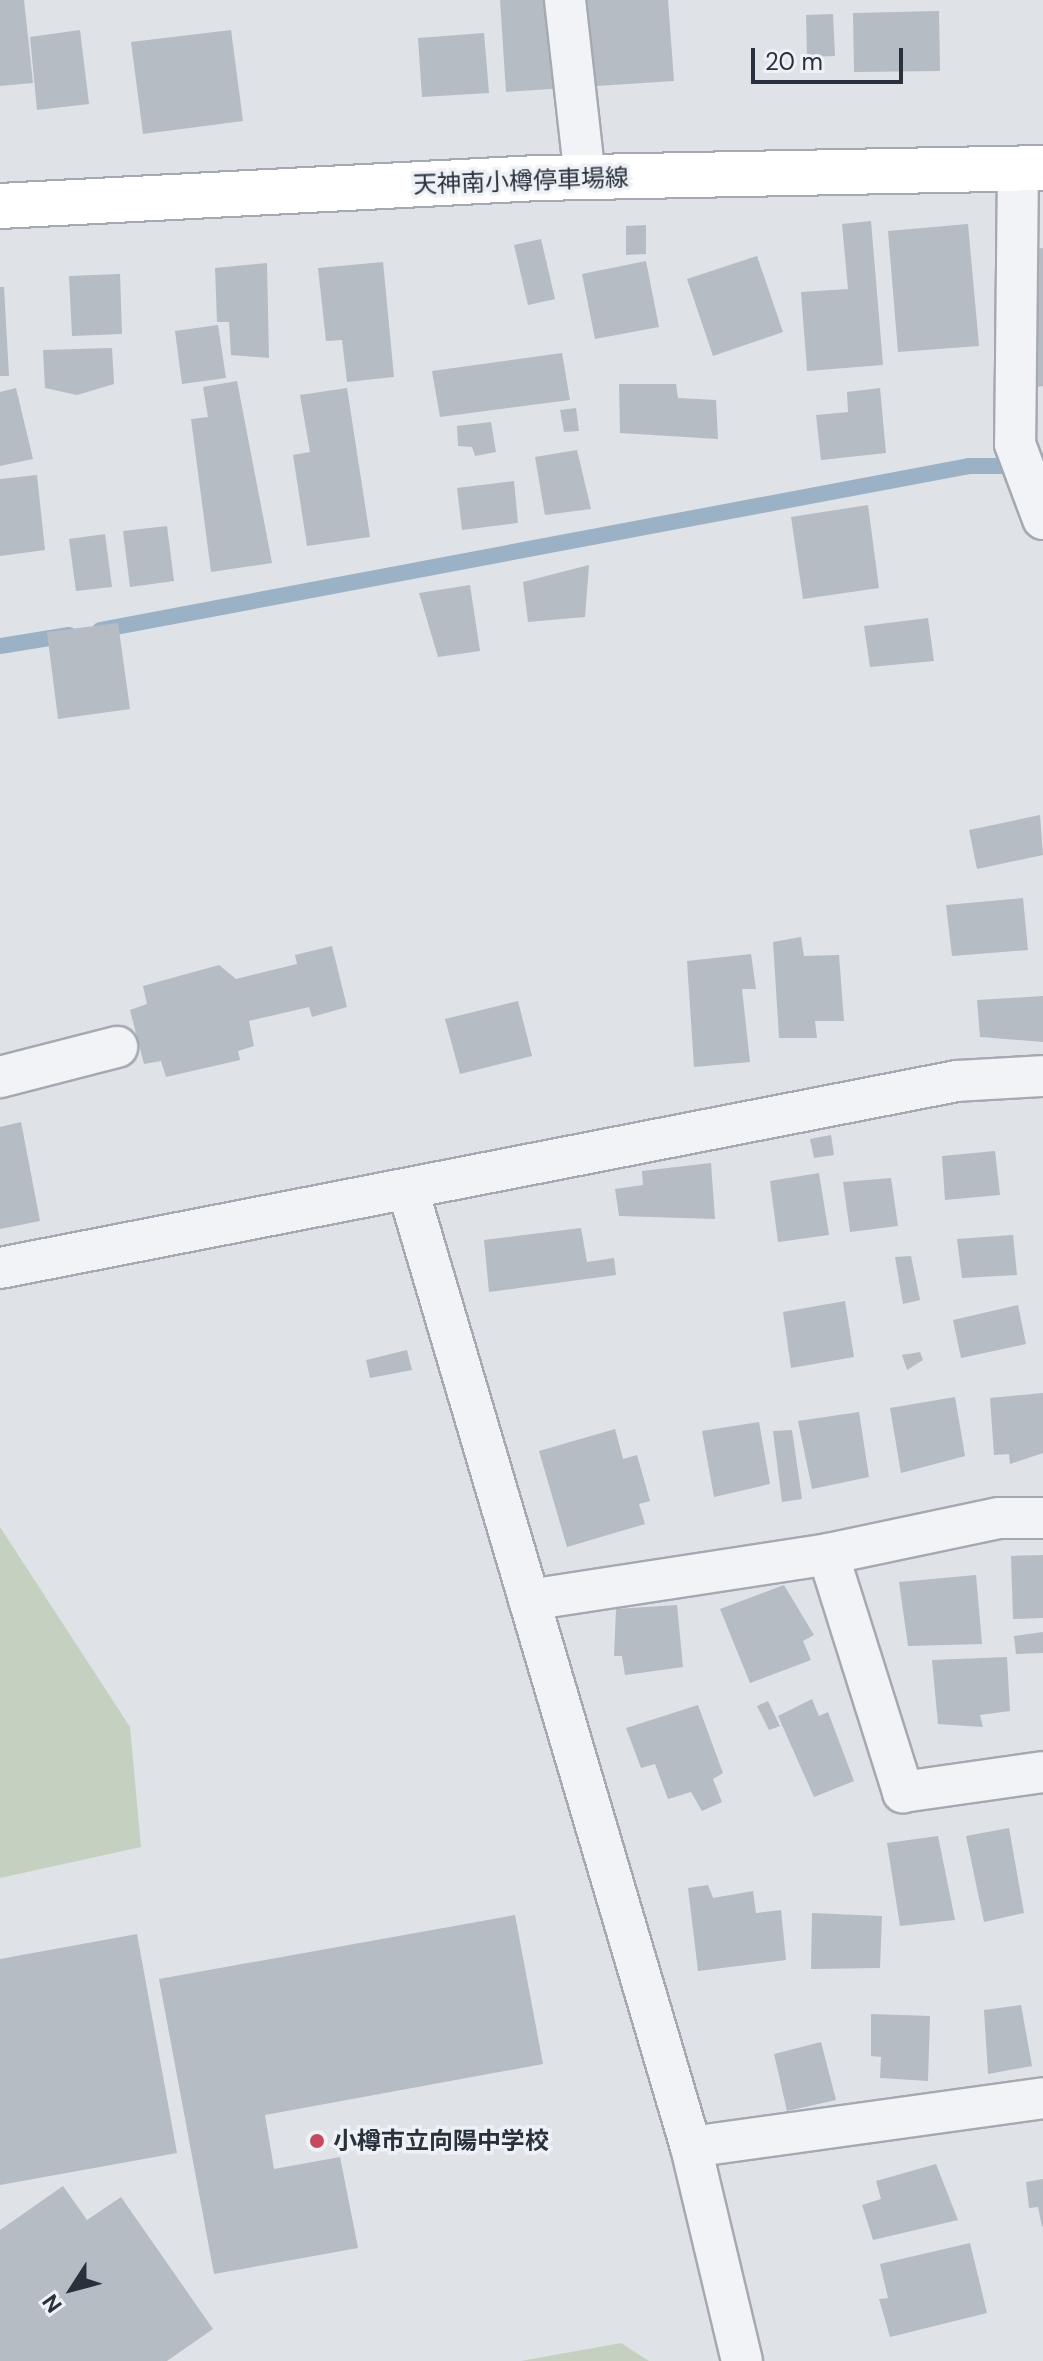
<!DOCTYPE html>
<html>
<head>
<meta charset="utf-8">
<style>
  body { margin:0 }
  #map { position:relative; width:1043px; height:2361px; overflow:hidden; background:#dfe2e7; font-family:"DM Sans","Noto Sans JP",sans-serif }
  div>[style] { position:absolute }
  [style*='--x'] { left:calc(var(--x)*1px); top:calc(var(--y)*1px); width:calc(var(--w)*1px); rotate:calc(var(--a)*1deg) }
  .green>* { inset:0; background:#c5d1c0 }
  .stream>* { height:16px; margin:-8px; padding:0 8px; transform-origin:8px; border-radius:8px; background:#9bb1c6 }
  .building>* { inset:0; background:#b6bcc4 }
  .roads { filter:drop-shadow(2px 0 #a5a9b1) drop-shadow(-2px 0 #a5a9b1) drop-shadow(0 2px #a5a9b1) drop-shadow(0 -2px #a5a9b1) }
  .street>* { height:40px; margin:-20px; padding:0 20px; transform-origin:20px; border-radius:20px; background:#f1f3f6 }
  .secondary>* { height:44px; margin:-22px; padding:0 22px; transform-origin:22px; border-radius:22px; background:#fff }
  .dots>* { width:22px; height:22px; translate:-50% -50%; box-sizing:border-box; border:4px solid #eef1f5; border-radius:50% }
  span { translate:-50% -50%; white-space:nowrap; text-align:center; line-height:1.15; -webkit-text-stroke:7px #eef1f5; paint-order:stroke }
  .street-label { font-size:24px; color:#29313d }
  .poi-label { font-size:24px; color:#29313d; font-weight:700 }
  .left { translate:0 -50%; text-align:left }
  .north { position:absolute; left:32px; top:2249px; width:80px; height:80px; -webkit-text-stroke:6px #eef1f5; paint-order:stroke; rotate:234deg; font-size:22px; font-weight:700; line-height:32px; text-align:center; color:#29313d }
  .north::after { content:''; display:block; margin:auto; width:28px; height:36px; background:#29313d; clip-path:polygon(50% 0,100% 100%,50% 72%,0 100%) }
  .scale { position:absolute; left:751px; top:48px; width:152px; height:36px; box-sizing:border-box; border:4px solid #29313d; border-top:0; padding-left:10px; font-size:24px; line-height:28px; white-space:nowrap; color:#29313d; -webkit-text-stroke:6px #eef1f5; paint-order:stroke }
</style>
</head>
<body>
<div id="map">
  <div class="green">
    <div style="clip-path:polygon(0 1527px,130px 1727px,141px 1847px,0 1878px)"></div>
    <div style="clip-path:polygon(621px 2343px,649px 2361px,521px 2361px)"></div>
  </div>
  <div class="stream">
    <div style="--x:100;--y:630;--w:884;--a:-10.69"></div>
    <div style="--x:969;--y:466;--w:52;--a:0"></div>
    <div style="--x:0;--y:646;--w:70;--a:-9.1"></div>
  </div>
  <div class="building">
    <div style="clip-path:polygon(0 0,24px 0,33px 83px,0 86px)"></div>
    <div style="clip-path:polygon(500px 0,668px 0,674px 81px,506px 92px)"></div>
    <div style="clip-path:polygon(939px 11px,940px 71px,854px 72px,853px 13px)"></div>
    <div style="clip-path:polygon(833px 14px,835px 56px,807px 57px,806px 15px)"></div>
    <div style="clip-path:polygon(80px 30px,89px 104px,37px 110px,30px 37px)"></div>
    <div style="clip-path:polygon(231px 30px,243px 121px,143px 134px,131px 42px)"></div>
    <div style="clip-path:polygon(484px 33px,489px 93px,422px 97px,418px 38px)"></div>
    <div style="clip-path:polygon(871px 221px,883px 365px,807px 371px,801px 292px,848px 289px,842px 224px)"></div>
    <div style="clip-path:polygon(968px 224px,979px 346px,898px 352px,888px 231px)"></div>
    <div style="clip-path:polygon(646px 225px,646px 254px,626px 255px,626px 226px)"></div>
    <div style="clip-path:polygon(541px 239px,555px 299px,528px 305px,514px 245px)"></div>
    <div style="clip-path:polygon(1043px 248px,1043px 386px,1038px 387px,1027px 250px)"></div>
    <div style="clip-path:polygon(757px 256px,783px 332px,713px 356px,687px 279px)"></div>
    <div style="clip-path:polygon(646px 261px,659px 327px,595px 339px,582px 274px)"></div>
    <div style="clip-path:polygon(383px 262px,394px 377px,347px 382px,342px 340px,326px 341px,318px 268px)"></div>
    <div style="clip-path:polygon(267px 263px,269px 358px,231px 355px,229px 322px,217px 322px,215px 268px)"></div>
    <div style="clip-path:polygon(120px 274px,122px 334px,72px 336px,69px 276px)"></div>
    <div style="clip-path:polygon(0 287px,4px 287px,9px 376px,0 376px)"></div>
    <div style="clip-path:polygon(218px 325px,226px 378px,182px 384px,175px 331px)"></div>
    <div style="clip-path:polygon(112px 348px,114px 384px,77px 395px,45px 388px,43px 350px)"></div>
    <div style="clip-path:polygon(562px 353px,570px 400px,440px 417px,432px 371px)"></div>
    <div style="clip-path:polygon(237px 381px,272px 563px,211px 572px,191px 419px,208px 417px,203px 387px)"></div>
    <div style="clip-path:polygon(619px 384px,676px 384px,678px 398px,716px 400px,718px 439px,620px 433px)"></div>
    <div style="clip-path:polygon(16px 388px,33px 459px,0 466px,0 392px)"></div>
    <div style="clip-path:polygon(347px 388px,370px 537px,307px 546px,293px 455px,310px 452px,300px 395px)"></div>
    <div style="clip-path:polygon(880px 388px,886px 453px,821px 460px,816px 415px,848px 412px,847px 392px)"></div>
    <div style="clip-path:polygon(576px 408px,579px 431px,564px 432px,560px 410px)"></div>
    <div style="clip-path:polygon(491px 422px,496px 452px,475px 456px,472px 447px,458px 446px,457px 426px)"></div>
    <div style="clip-path:polygon(577px 450px,591px 509px,545px 515px,535px 457px)"></div>
    <div style="clip-path:polygon(37px 475px,45px 550px,0 556px,0 479px)"></div>
    <div style="clip-path:polygon(514px 481px,518px 523px,462px 530px,457px 488px)"></div>
    <div style="clip-path:polygon(868px 505px,879px 588px,803px 599px,791px 517px)"></div>
    <div style="clip-path:polygon(167px 526px,174px 581px,130px 587px,123px 531px)"></div>
    <div style="clip-path:polygon(105px 534px,112px 587px,76px 591px,69px 539px)"></div>
    <div style="clip-path:polygon(589px 565px,585px 617px,528px 622px,523px 582px)"></div>
    <div style="clip-path:polygon(470px 585px,480px 651px,438px 657px,419px 593px)"></div>
    <div style="clip-path:polygon(928px 618px,934px 661px,870px 667px,864px 626px)"></div>
    <div style="clip-path:polygon(118px 623px,130px 709px,58px 719px,47px 632px)"></div>
    <div style="clip-path:polygon(1040px 815px,1043px 855px,977px 869px,969px 830px)"></div>
    <div style="clip-path:polygon(1023px 898px,1028px 950px,952px 956px,946px 905px)"></div>
    <div style="clip-path:polygon(801px 937px,804px 956px,839px 955px,844px 1021px,815px 1021px,817px 1038px,779px 1038px,773px 942px)"></div>
    <div style="clip-path:polygon(332px 946px,347px 1007px,312px 1017px,309px 1007px,249px 1021px,254px 1046px,238px 1051px,240px 1060px,166px 1077px,161px 1061px,144px 1064px,130px 1010px,147px 1004px,143px 986px,219px 965px,236px 979px,297px 964px,295px 955px)"></div>
    <div style="clip-path:polygon(751px 954px,756px 989px,742px 989px,750px 1062px,694px 1067px,687px 961px)"></div>
    <div style="clip-path:polygon(1043px 996px,1043px 1042px,980px 1037px,977px 1000px)"></div>
    <div style="clip-path:polygon(518px 1001px,532px 1056px,460px 1074px,445px 1019px)"></div>
    <div style="clip-path:polygon(21px 1122px,40px 1221px,0 1229px,0 1127px)"></div>
    <div style="clip-path:polygon(831px 1135px,834px 1155px,814px 1158px,810px 1139px)"></div>
    <div style="clip-path:polygon(995px 1151px,1000px 1195px,945px 1200px,942px 1156px)"></div>
    <div style="clip-path:polygon(711px 1163px,715px 1219px,619px 1216px,615px 1189px,643px 1185px,642px 1171px)"></div>
    <div style="clip-path:polygon(819px 1173px,829px 1235px,778px 1242px,770px 1181px)"></div>
    <div style="clip-path:polygon(891px 1178px,898px 1226px,850px 1232px,843px 1182px)"></div>
    <div style="clip-path:polygon(581px 1228px,587px 1262px,614px 1258px,616px 1275px,489px 1292px,484px 1240px)"></div>
    <div style="clip-path:polygon(1013px 1235px,1017px 1275px,962px 1278px,957px 1239px)"></div>
    <div style="clip-path:polygon(911px 1256px,920px 1300px,903px 1304px,895px 1257px)"></div>
    <div style="clip-path:polygon(845px 1301px,854px 1357px,791px 1368px,783px 1312px)"></div>
    <div style="clip-path:polygon(1018px 1305px,1026px 1344px,961px 1358px,953px 1320px)"></div>
    <div style="clip-path:polygon(407px 1350px,412px 1370px,370px 1378px,366px 1360px)"></div>
    <div style="clip-path:polygon(920px 1352px,923px 1360px,907px 1370px,902px 1355px)"></div>
    <div style="clip-path:polygon(1043px 1393px,1043px 1453px,1010px 1464px,1009px 1454px,994px 1455px,990px 1398px)"></div>
    <div style="clip-path:polygon(955px 1397px,965px 1456px,901px 1473px,890px 1408px)"></div>
    <div style="clip-path:polygon(859px 1412px,869px 1477px,812px 1489px,798px 1421px)"></div>
    <div style="clip-path:polygon(759px 1422px,770px 1484px,714px 1497px,702px 1431px)"></div>
    <div style="clip-path:polygon(615px 1429px,623px 1459px,637px 1455px,650px 1501px,639px 1504px,645px 1524px,567px 1547px,539px 1451px)"></div>
    <div style="clip-path:polygon(792px 1430px,802px 1499px,782px 1502px,773px 1431px)"></div>
    <div style="clip-path:polygon(1043px 1555px,1043px 1618px,1013px 1619px,1011px 1556px)"></div>
    <div style="clip-path:polygon(976px 1575px,982px 1644px,908px 1646px,899px 1582px)"></div>
    <div style="clip-path:polygon(784px 1585px,814px 1635px,803px 1641px,811px 1660px,750px 1683px,720px 1609px)"></div>
    <div style="clip-path:polygon(677px 1605px,683px 1667px,625px 1675px,622px 1656px,614px 1656px,616px 1609px)"></div>
    <div style="clip-path:polygon(1043px 1632px,1043px 1653px,1016px 1654px,1014px 1636px)"></div>
    <div style="clip-path:polygon(1007px 1657px,1010px 1711px,980px 1715px,983px 1727px,938px 1724px,932px 1660px)"></div>
    <div style="clip-path:polygon(812px 1699px,819px 1716px,828px 1712px,854px 1781px,814px 1797px,778px 1716px)"></div>
    <div style="clip-path:polygon(768px 1701px,780px 1726px,769px 1730px,757px 1706px)"></div>
    <div style="clip-path:polygon(698px 1705px,723px 1773px,713px 1779px,722px 1802px,702px 1811px,691px 1792px,668px 1799px,655px 1764px,641px 1768px,626px 1728px)"></div>
    <div style="clip-path:polygon(1009px 1828px,1024px 1913px,984px 1922px,966px 1836px)"></div>
    <div style="clip-path:polygon(938px 1836px,955px 1920px,900px 1926px,887px 1843px)"></div>
    <div style="clip-path:polygon(708px 1885px,713px 1898px,753px 1891px,756px 1913px,781px 1910px,786px 1960px,698px 1971px,688px 1888px)"></div>
    <div style="clip-path:polygon(812px 1913px,882px 1916px,880px 1968px,811px 1969px)"></div>
    <div style="clip-path:polygon(515px 1915px,543px 2064px,265px 2115px,274px 2169px,340px 2157px,358px 2248px,214px 2274px,159px 1979px)"></div>
    <div style="clip-path:polygon(137px 1934px,177px 2153px,0 2185px,0 1959px)"></div>
    <div style="clip-path:polygon(1021px 2005px,1032px 2066px,988px 2074px,984px 2010px)"></div>
    <div style="clip-path:polygon(871px 2014px,930px 2016px,928px 2081px,880px 2078px,881px 2057px,871px 2056px)"></div>
    <div style="clip-path:polygon(821px 2042px,836px 2100px,787px 2111px,774px 2054px)"></div>
    <div style="clip-path:polygon(936px 2164px,958px 2220px,873px 2240px,862px 2205px,881px 2199px,876px 2181px)"></div>
    <div style="clip-path:polygon(1043px 2179px,1043px 2226px,1042px 2227px,1038px 2207px,1029px 2208px,1026px 2182px)"></div>
    <div style="clip-path:polygon(63px 2186px,87px 2220px,121px 2197px,213px 2329px,167px 2361px,0 2361px,0 2230px)"></div>
    <div style="clip-path:polygon(970px 2243px,987px 2313px,890px 2337px,879px 2299px,888px 2298px,880px 2264px)"></div>
  </div>
  <div class="roads">
    <div class="street">
      <div style="--x:565;--y:0;--w:179;--a:83.6"></div>
      <div style="--x:1018;--y:168;--w:276;--a:90.6"></div>
      <div style="--x:1015;--y:444;--w:80;--a:69.5"></div>
      <div style="--x:0;--y:1077;--w:121;--a:-14.4"></div>
      <div style="--x:408;--y:1190;--w:998;--a:73.53"></div>
      <div style="--x:691;--y:2147;--w:220;--a:76.6"></div>
      <div style="--x:0;--y:1268;--w:975;--a:-11.06"></div>
      <div style="--x:957;--y:1081;--w:86;--a:-3.3"></div>
      <div style="--x:828;--y:1554;--w:250;--a:72.5"></div>
      <div style="--x:903;--y:1792;--w:141;--a:-8.1"></div>
      <div style="--x:529;--y:1600;--w:303;--a:-8.7"></div>
      <div style="--x:828;--y:1554;--w:175;--a:-11.9"></div>
      <div style="--x:999;--y:1518;--w:44;--a:0"></div>
      <div style="--x:691;--y:2147;--w:355;--a:-7.9"></div>
    </div>
    <div class="secondary">
      <div style="--x:0;--y:206;--w:539;--a:-2.98"></div>
      <div style="--x:538;--y:178;--w:505;--a:-1.13"></div>
    </div>
  </div>
  <div class="dots">
    <div style="left:317px;top:2141px;background:#c74961"></div>
  </div>
  <div class="street-label">
    <span style="left:521px;top:181px;rotate:-2deg">天神南小樽停車場線</span>
  </div>
  <div class="poi-label">
    <span class="left" style="left:333px;top:2141px">小樽市立向陽中学校</span>
  </div>
  <div class="north">N</div>
  <div class="scale">20 m</div>
</div>
</body>
</html>
